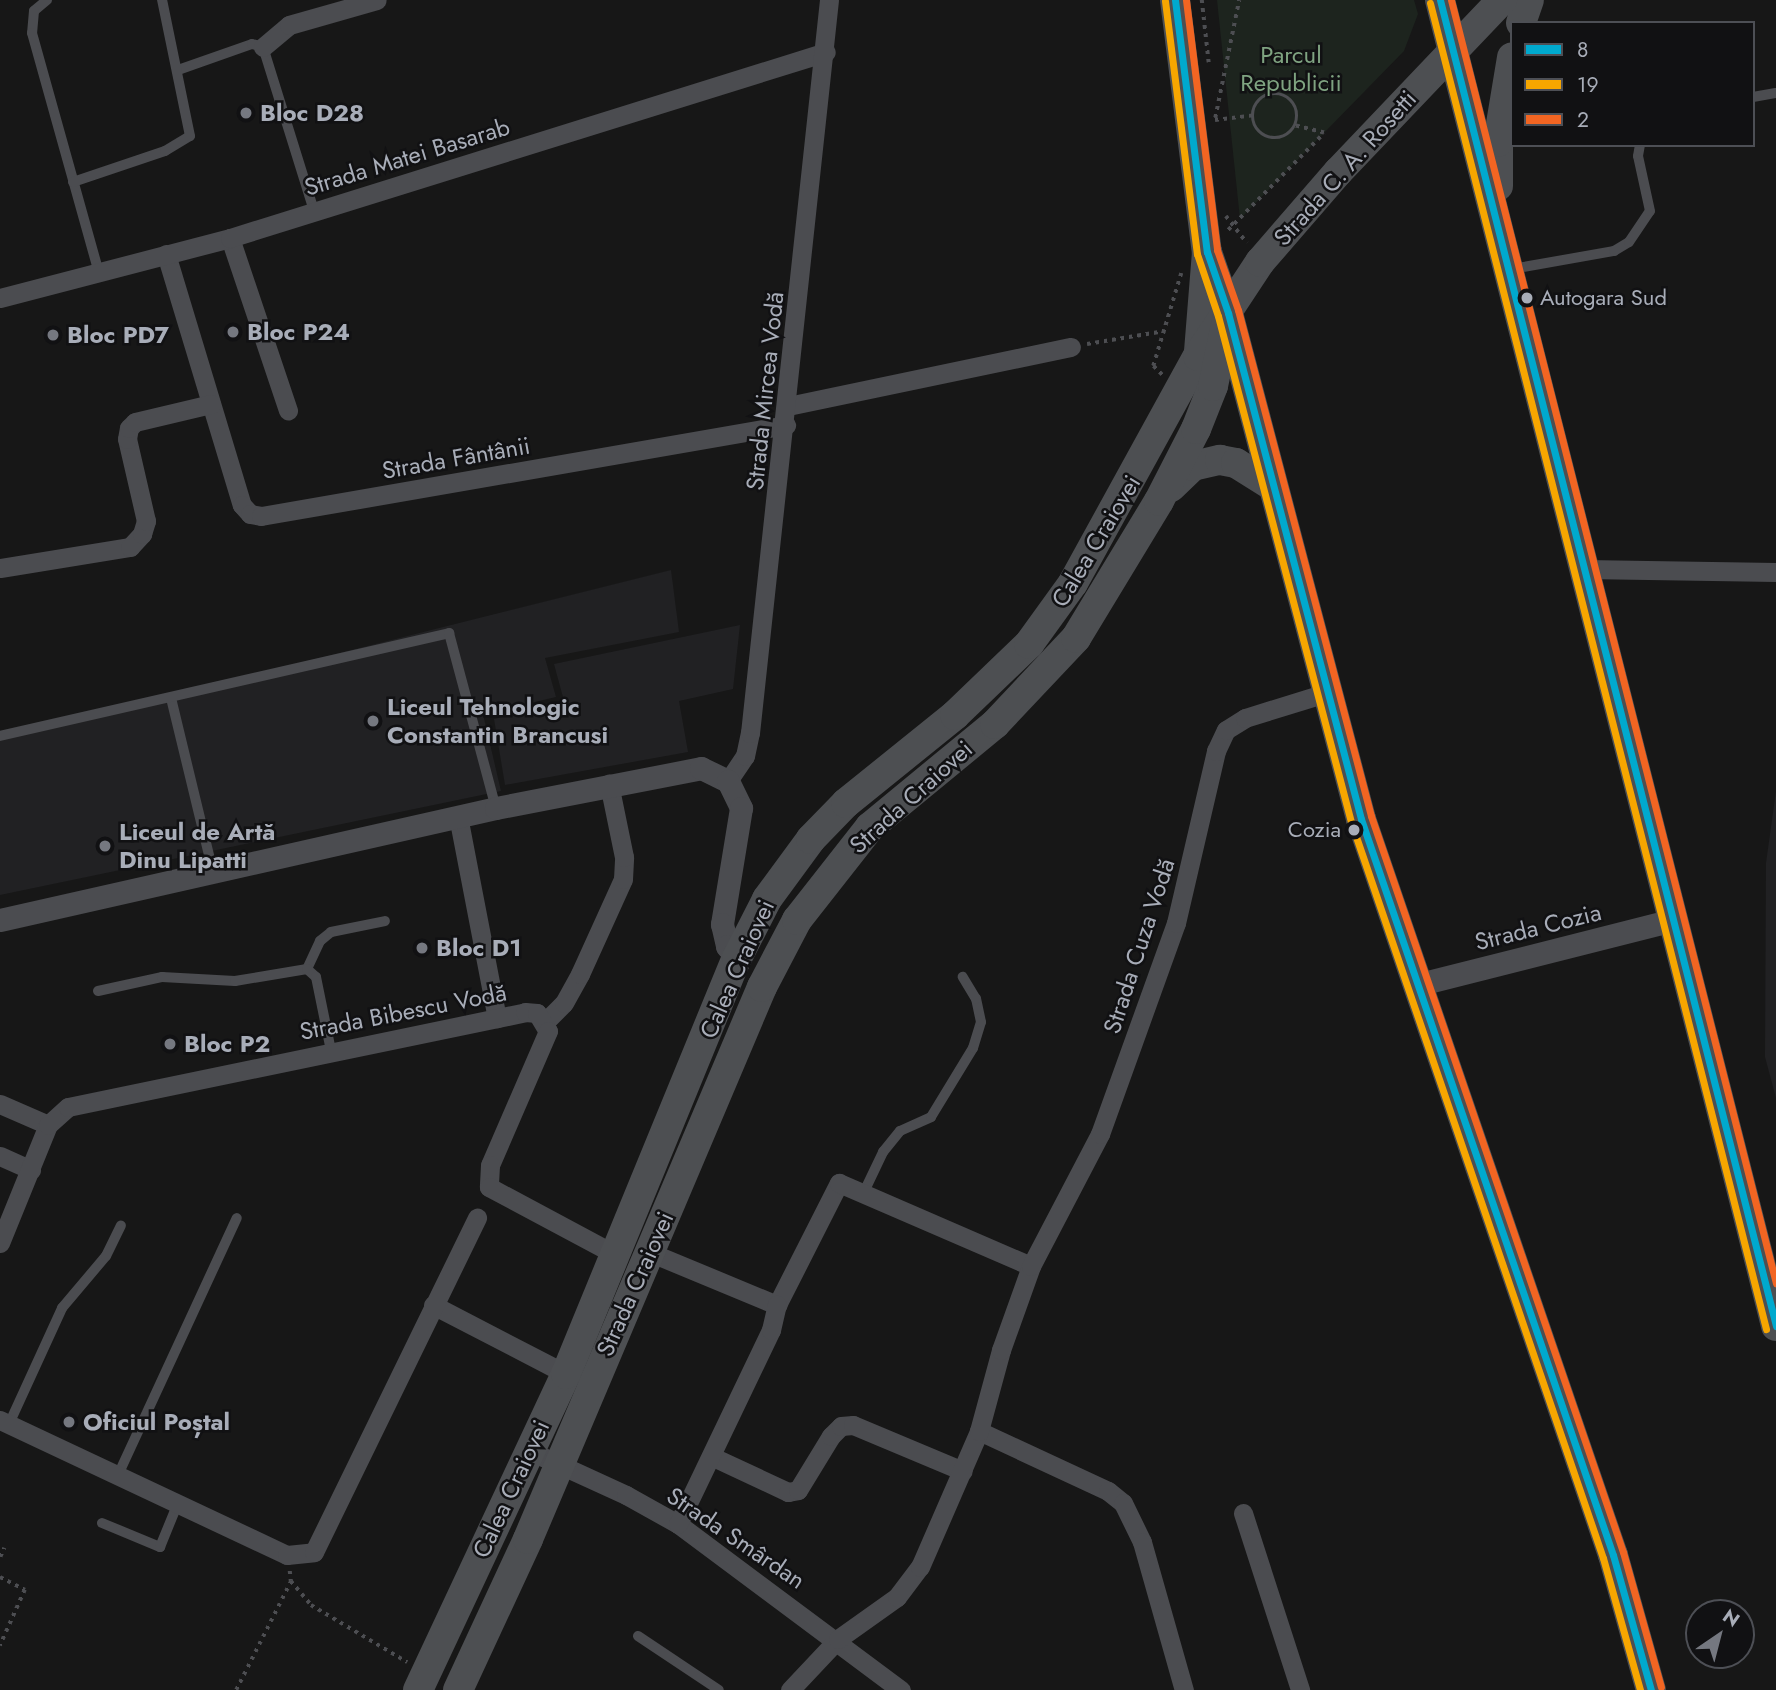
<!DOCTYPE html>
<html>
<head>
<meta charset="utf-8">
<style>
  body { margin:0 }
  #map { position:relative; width:1776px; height:1690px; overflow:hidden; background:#171717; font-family:Jost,sans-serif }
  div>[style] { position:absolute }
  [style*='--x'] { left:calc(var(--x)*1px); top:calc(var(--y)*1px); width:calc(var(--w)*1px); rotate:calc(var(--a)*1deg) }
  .built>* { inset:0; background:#212123 }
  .green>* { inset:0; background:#1d241e }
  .path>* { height:3.5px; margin-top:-1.75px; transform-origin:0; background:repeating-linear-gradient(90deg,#4d4e52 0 3.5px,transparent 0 8.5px) }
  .path>.ring { margin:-1.75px; padding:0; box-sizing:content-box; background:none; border:3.5px solid #4d4e52; border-radius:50% }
  .service>* { height:10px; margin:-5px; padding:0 5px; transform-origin:5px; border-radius:5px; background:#4b4c50 }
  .minor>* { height:19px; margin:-9.5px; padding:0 9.5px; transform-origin:9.5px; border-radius:9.5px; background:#4b4c50 }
  .tertiary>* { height:23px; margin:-11.5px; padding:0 11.5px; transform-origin:11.5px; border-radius:11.5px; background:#4b4c50 }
  .primary>* { height:30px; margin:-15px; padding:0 15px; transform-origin:15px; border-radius:15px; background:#4d4f52 }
  .bus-1>* { height:7px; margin:-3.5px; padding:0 3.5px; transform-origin:3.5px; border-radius:3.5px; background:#00a9ce }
  .bus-2>* { height:7px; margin:-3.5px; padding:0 3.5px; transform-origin:3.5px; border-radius:3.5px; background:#f7a600 }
  .bus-3>* { height:7px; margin:-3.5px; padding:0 3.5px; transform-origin:3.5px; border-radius:3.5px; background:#f26522 }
  .dots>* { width:19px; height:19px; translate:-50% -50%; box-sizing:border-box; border:4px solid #111113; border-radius:50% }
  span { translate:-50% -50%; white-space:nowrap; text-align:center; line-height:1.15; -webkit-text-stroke:5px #111113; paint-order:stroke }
  .bus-label { font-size:22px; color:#a8adb8 }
  .left { translate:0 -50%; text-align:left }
  .right { translate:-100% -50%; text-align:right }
  .park-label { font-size:24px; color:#7fa381 }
  .poi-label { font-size:24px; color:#a8adb8; font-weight:700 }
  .street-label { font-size:24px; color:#a8adb8 }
  .legend { position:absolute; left:1510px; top:21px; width:245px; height:126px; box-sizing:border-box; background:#111113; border:2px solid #4d4f55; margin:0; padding:9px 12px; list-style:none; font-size:21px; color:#a8adb8 }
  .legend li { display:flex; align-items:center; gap:14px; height:35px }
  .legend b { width:35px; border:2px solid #4d4f55 }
  .north { position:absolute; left:1685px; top:1599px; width:70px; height:70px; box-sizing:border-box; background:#111113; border:2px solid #4d4f55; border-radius:50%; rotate:35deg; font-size:19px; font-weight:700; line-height:28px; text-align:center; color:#a8adb8 }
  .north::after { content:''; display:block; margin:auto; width:24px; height:32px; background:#757880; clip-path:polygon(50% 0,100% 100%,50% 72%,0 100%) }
</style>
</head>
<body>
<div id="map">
  <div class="built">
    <div style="clip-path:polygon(671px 570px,679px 632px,545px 658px,556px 697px,483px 714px,501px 791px,0 895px,0 732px,72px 720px)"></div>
    <div style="clip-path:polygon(740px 625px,733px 689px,679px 701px,688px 752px,505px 785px,494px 719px,564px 701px,554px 664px)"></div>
    <div style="clip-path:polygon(1776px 791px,1776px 1098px,1765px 1057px,1766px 863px)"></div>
  </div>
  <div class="green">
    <div style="clip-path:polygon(1217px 0,1414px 0,1418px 14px,1404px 51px,1240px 219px)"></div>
  </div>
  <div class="path">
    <div style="--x:1202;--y:0;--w:63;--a:83.7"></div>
    <div class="ring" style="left:1253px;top:94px;width:40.5px;height:40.5px"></div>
    <div style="--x:1215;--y:118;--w:120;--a:-78.5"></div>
    <div style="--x:1215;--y:120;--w:38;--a:-7"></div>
    <div style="--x:1226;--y:216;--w:34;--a:52"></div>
    <div style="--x:1228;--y:230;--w:136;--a:-45.3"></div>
    <div style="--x:1324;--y:133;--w:30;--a:-166"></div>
    <div style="--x:1087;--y:344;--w:79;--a:-9.5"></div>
    <div style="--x:1162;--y:375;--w:13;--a:-135"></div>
    <div style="--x:1153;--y:366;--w:97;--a:-73.2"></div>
    <div style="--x:0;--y:1557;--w:10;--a:-66"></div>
    <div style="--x:290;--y:1571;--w:10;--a:84"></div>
    <div style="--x:291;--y:1581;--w:31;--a:50"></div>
    <div style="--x:311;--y:1605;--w:112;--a:30.7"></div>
    <div style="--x:0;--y:1577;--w:28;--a:27"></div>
    <div style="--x:25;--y:1590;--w:61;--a:114.1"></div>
    <div style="--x:236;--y:1690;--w:122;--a:-63.2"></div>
  </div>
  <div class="service">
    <div style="--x:47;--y:0;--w:17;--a:140"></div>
    <div style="--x:34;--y:11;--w:22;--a:95"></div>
    <div style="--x:32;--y:33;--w:249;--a:74.4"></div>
    <div style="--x:178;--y:70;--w:78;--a:-19.4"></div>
    <div style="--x:252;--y:44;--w:11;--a:15"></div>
    <div style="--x:263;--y:47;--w:172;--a:72.7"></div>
    <div style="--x:1753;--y:97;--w:23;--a:-10"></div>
    <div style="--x:73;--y:182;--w:97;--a:-18.6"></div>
    <div style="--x:165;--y:151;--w:29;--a:-31"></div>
    <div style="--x:190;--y:136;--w:139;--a:-101.6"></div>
    <div style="--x:1512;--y:269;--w:104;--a:-10"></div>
    <div style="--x:1614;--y:251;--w:17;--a:-31"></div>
    <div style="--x:1629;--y:242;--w:37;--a:-56"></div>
    <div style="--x:1650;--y:211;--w:56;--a:-102.3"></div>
    <div style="--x:1638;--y:156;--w:11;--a:-80"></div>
    <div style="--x:171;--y:698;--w:178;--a:76.4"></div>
    <div style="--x:0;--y:736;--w:461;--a:-12.9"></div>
    <div style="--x:449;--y:633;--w:181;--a:75"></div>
    <div style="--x:307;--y:969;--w:31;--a:-65"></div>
    <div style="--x:320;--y:941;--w:14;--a:-39"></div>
    <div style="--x:331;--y:932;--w:55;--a:-11.5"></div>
    <div style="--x:98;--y:991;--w:66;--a:-12.3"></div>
    <div style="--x:162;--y:977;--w:73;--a:3.1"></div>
    <div style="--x:235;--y:981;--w:73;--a:-9.5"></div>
    <div style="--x:307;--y:969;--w:12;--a:42"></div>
    <div style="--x:316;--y:977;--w:76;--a:78.5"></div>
    <div style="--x:863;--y:1194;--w:47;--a:-64.5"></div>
    <div style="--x:883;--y:1152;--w:27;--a:-51"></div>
    <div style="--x:900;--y:1131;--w:34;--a:-24"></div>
    <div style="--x:931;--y:1117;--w:81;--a:-58.7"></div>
    <div style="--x:973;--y:1048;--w:27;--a:-73"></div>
    <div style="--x:981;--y:1022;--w:24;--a:-102"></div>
    <div style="--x:976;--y:999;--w:26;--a:-121"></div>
    <div style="--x:9;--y:1424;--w:128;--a:-65.4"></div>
    <div style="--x:62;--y:1308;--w:68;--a:-49.8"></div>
    <div style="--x:106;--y:1256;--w:34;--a:-64"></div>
    <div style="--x:118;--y:1475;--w:283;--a:-65.2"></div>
    <div style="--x:102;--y:1523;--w:63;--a:22.5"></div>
    <div style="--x:160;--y:1547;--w:48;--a:-67.8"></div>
    <div style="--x:638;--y:1636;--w:97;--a:33.7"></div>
  </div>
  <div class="minor">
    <div style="--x:263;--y:47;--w:34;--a:-40"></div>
    <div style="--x:289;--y:25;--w:91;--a:-15.9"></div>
    <div style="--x:230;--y:238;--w:182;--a:71.4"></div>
    <div style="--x:166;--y:254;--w:262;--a:73.2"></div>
    <div style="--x:242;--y:505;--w:12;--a:48"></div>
    <div style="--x:250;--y:514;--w:11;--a:10"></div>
    <div style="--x:261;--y:516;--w:533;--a:-9.83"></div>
    <div style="--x:0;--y:298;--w:238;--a:-14.6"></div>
    <div style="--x:230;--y:238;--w:624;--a:-17.33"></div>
    <div style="--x:788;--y:406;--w:289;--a:-11.8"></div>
    <div style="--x:0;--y:568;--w:132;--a:-9.2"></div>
    <div style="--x:130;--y:547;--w:18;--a:-47"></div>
    <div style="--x:142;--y:534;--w:14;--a:-73"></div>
    <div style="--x:146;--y:521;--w:84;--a:-103"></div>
    <div style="--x:127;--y:439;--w:11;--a:-80"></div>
    <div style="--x:129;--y:428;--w:8;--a:-45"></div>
    <div style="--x:135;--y:422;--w:78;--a:-13.3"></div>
    <div style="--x:1584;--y:569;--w:192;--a:0.9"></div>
    <div style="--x:728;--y:781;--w:30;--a:-56"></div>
    <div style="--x:745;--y:756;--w:24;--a:-78"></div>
    <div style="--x:750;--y:733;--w:737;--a:-83.85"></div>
    <div style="--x:458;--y:816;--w:206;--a:79.1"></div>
    <div style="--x:546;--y:1021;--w:25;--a:-45"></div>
    <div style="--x:564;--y:1003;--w:33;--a:-61"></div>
    <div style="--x:580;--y:974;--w:104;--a:-65.6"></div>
    <div style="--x:623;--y:879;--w:22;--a:-87"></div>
    <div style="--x:624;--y:857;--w:75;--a:-101.6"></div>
    <div style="--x:0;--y:1104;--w:52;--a:23.6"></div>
    <div style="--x:0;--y:1156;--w:34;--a:24"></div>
    <div style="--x:0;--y:1243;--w:127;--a:-67.9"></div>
    <div style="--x:48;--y:1125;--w:27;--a:-42"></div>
    <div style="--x:68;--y:1107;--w:467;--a:-11.7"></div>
    <div style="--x:525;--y:1012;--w:12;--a:5"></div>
    <div style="--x:537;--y:1013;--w:21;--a:59"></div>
    <div style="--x:548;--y:1031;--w:146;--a:113.4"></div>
    <div style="--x:490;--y:1165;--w:22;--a:93"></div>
    <div style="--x:489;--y:1187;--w:146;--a:28.1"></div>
    <div style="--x:649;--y:1252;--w:139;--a:22.5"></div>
    <div style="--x:777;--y:1305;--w:137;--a:-63.1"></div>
    <div style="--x:839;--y:1183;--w:209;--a:23.4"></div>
    <div style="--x:433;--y:1305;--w:150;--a:27.4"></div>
    <div style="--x:0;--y:1420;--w:317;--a:25.2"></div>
    <div style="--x:287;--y:1555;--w:27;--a:-6"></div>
    <div style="--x:314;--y:1552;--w:372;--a:-64"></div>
    <div style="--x:979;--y:1431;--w:142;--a:24.9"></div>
    <div style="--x:1108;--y:1491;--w:19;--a:39"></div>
    <div style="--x:1123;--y:1503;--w:43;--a:64"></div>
    <div style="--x:1142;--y:1542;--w:154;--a:74.2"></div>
    <div style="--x:530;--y:1451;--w:106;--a:24.6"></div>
    <div style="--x:626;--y:1495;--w:60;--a:29.1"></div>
    <div style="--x:678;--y:1524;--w:278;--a:36.7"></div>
    <div style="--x:713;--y:1457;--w:83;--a:25"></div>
    <div style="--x:788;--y:1492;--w:10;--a:-11"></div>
    <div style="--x:798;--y:1490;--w:63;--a:-58.6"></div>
    <div style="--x:831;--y:1436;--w:14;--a:-45"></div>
    <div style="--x:841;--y:1426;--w:12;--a:-5"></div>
    <div style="--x:853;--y:1425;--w:119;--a:22.7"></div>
    <div style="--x:1243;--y:1513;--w:186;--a:72.1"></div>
    <div style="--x:678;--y:1524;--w:215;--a:-64.4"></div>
    <div style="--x:771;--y:1330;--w:26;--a:-77"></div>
    <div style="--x:790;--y:1690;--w:70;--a:-46.7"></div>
    <div style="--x:838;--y:1639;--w:72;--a:-35.4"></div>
    <div style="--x:897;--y:1597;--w:38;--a:-53"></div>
    <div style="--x:920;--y:1567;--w:148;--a:-66.5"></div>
    <div style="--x:979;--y:1431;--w:84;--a:-74.8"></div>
    <div style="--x:1001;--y:1350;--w:89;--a:-70.3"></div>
    <div style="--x:1031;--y:1266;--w:149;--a:-62.4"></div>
    <div style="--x:1100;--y:1134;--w:224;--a:-70.2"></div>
    <div style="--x:1176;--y:923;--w:177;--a:-76.9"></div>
    <div style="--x:1216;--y:751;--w:23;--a:-65"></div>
    <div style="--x:1226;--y:730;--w:22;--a:-32"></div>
    <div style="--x:1245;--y:718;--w:85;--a:-17.2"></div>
  </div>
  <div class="tertiary">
    <div style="--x:0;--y:920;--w:508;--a:-12.72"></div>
    <div style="--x:496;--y:808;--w:209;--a:-11"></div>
    <div style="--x:701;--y:768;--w:30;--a:26"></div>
    <div style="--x:728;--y:781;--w:30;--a:64"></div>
    <div style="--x:741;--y:808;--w:118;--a:99.3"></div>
    <div style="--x:722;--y:924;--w:23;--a:77"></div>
    <div style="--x:727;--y:946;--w:16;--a:50"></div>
    <div style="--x:1416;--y:985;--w:264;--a:-14.2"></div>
  </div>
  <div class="primary">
    <div style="--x:1175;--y:0;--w:254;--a:82.8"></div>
    <div style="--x:1207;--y:252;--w:99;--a:94.6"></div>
    <div style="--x:1440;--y:0;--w:1368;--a:75.78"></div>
    <div style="--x:1521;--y:23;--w:24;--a:-71"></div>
    <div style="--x:1498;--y:186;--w:44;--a:-90"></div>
    <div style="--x:1498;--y:142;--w:86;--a:-80.6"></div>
    <div style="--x:1207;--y:252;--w:65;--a:71"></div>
    <div style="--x:1228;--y:313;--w:523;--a:75.27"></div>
    <div style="--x:1361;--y:819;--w:778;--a:71.1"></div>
    <div style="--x:1613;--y:1555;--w:140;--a:74.3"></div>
    <div style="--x:1171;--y:487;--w:30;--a:-44"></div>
    <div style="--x:1193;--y:466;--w:28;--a:-13"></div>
    <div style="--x:1220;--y:460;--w:16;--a:11"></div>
    <div style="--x:1236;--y:463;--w:41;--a:32.2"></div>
    <div style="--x:418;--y:1690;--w:349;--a:-64.9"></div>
    <div style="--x:566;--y:1374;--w:450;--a:-67.7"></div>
    <div style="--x:737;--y:958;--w:66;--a:-63"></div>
    <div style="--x:767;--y:899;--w:74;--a:-53.7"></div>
    <div style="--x:811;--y:839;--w:50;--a:-45.8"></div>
    <div style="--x:846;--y:803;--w:140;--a:-38.9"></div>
    <div style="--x:955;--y:715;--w:103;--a:-43.8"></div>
    <div style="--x:1029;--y:644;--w:75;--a:-54.2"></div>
    <div style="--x:1073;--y:583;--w:259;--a:-61.2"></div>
    <div style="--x:1198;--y:356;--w:113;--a:-56.6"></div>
    <div style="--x:1260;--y:262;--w:119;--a:-49.1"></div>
    <div style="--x:1338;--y:172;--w:238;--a:-46.4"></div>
    <div style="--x:458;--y:1690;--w:166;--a:-65.1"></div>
    <div style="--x:528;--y:1539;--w:600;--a:-67.03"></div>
    <div style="--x:762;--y:987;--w:76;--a:-62.4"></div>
    <div style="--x:797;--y:920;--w:118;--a:-51.9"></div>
    <div style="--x:870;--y:827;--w:162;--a:-39.5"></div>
    <div style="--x:995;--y:724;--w:118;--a:-46.7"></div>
    <div style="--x:1076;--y:638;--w:160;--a:-58.8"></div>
    <div style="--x:1159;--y:501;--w:81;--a:-62.8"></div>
    <div style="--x:1196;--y:429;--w:46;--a:-68.4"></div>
    <div style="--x:1213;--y:386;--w:67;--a:-78"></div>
  </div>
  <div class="bus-1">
    <div style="--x:1175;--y:0;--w:254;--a:82.8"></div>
    <div style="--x:1207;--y:252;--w:65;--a:71"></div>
    <div style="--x:1228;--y:313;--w:523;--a:75.27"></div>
    <div style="--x:1361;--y:819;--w:778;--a:71.1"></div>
    <div style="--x:1613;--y:1555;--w:140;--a:74.3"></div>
    <div style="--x:1440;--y:0;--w:1368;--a:75.78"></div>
  </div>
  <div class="bus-2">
    <div style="--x:1165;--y:1;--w:255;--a:82.8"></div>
    <div style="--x:1197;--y:254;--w:65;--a:71.3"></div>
    <div style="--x:1218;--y:316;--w:523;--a:75.27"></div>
    <div style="--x:1351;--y:822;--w:778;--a:71.1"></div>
    <div style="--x:1603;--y:1558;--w:137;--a:74.3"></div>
    <div style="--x:1430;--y:3;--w:1368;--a:75.78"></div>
  </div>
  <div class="bus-3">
    <div style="--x:1186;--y:0;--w:252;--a:82.9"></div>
    <div style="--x:1217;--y:250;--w:64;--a:70.7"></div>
    <div style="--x:1238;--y:310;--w:523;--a:75.27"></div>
    <div style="--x:1371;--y:816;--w:778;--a:71.1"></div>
    <div style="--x:1623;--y:1552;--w:140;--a:74.3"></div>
    <div style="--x:1451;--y:0;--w:1324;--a:75.79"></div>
  </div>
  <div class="dots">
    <div style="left:246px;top:113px;background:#757880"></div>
    <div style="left:1527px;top:298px;background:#a8adb8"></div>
    <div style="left:233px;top:332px;background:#757880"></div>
    <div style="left:53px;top:335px;background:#757880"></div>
    <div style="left:373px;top:721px;background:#757880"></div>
    <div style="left:1354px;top:830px;background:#a8adb8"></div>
    <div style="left:105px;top:846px;background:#757880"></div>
    <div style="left:422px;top:948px;background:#757880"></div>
    <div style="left:170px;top:1044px;background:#757880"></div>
    <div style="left:69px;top:1422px;background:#757880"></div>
  </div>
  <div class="bus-label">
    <span class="left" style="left:1540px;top:298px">Autogara Sud</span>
    <span class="right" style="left:1341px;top:830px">Cozia</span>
  </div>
  <div class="park-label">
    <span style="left:1291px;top:69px">Parcul<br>Republicii</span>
  </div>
  <div class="poi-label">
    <span class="left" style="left:260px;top:113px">Bloc D28</span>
    <span class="left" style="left:247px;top:332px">Bloc P24</span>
    <span class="left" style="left:67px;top:335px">Bloc PD7</span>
    <span class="left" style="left:387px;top:721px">Liceul Tehnologic<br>Constantin Brancusi</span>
    <span class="left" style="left:119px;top:846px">Liceul de Artă<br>Dinu Lipatti</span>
    <span class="left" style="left:436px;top:948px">Bloc D1</span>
    <span class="left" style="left:184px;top:1044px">Bloc P2</span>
    <span class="left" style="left:83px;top:1422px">Oficiul Poștal</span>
  </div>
  <div class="street-label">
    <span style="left:407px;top:157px;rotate:-17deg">Strada Matei Basarab</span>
    <span style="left:1345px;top:168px;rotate:-48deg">Strada C. A. Rosetti</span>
    <span style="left:765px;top:391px;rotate:-84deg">Strada Mircea Vodă</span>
    <span style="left:456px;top:458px;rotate:-10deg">Strada Fântânii</span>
    <span style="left:1096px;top:541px;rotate:-59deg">Calea Craiovei</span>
    <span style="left:911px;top:797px;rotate:-42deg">Strada Craiovei</span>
    <span style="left:1538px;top:927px;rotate:-14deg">Strada Cozia</span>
    <span style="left:1139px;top:946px;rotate:-72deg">Strada Cuza Vodă</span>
    <span style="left:737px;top:969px;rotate:-66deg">Calea Craiovei</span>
    <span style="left:403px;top:1012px;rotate:-11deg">Strada Bibescu Vodă</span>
    <span style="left:635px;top:1284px;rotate:-66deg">Strada Craiovei</span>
    <span style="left:511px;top:1489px;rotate:-65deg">Calea Craiovei</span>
    <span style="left:736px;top:1538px;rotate:34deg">Strada Smârdan</span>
  </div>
  <ul class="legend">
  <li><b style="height:9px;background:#00a9ce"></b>8</li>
  <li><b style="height:9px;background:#f7a600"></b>19</li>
  <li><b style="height:9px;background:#f26522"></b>2</li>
  </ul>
  <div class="north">N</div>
</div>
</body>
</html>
